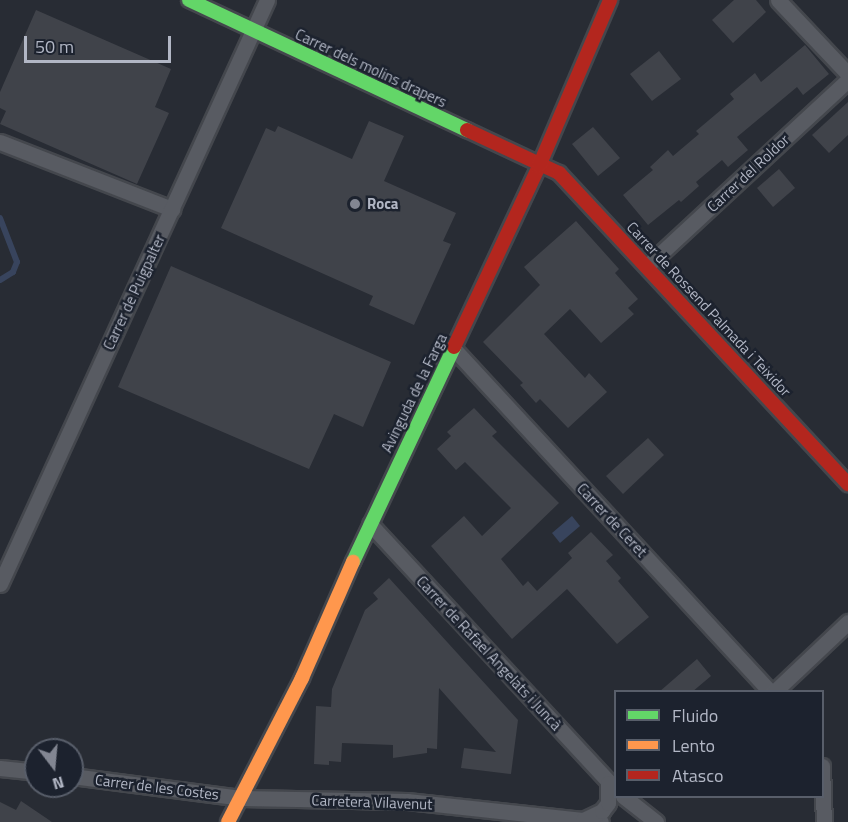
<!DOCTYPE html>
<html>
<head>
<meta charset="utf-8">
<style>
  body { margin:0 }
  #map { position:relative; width:848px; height:822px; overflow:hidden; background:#282c34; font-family:"Titillium Web",sans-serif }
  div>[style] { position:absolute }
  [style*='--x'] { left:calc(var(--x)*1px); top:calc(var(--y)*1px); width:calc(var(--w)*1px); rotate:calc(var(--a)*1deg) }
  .water>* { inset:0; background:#38445d }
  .stream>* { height:6px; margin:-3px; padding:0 3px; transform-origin:3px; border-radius:3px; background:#38445d }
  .building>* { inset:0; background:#40434a }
  .roads { filter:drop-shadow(2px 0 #44474d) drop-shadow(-2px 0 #44474d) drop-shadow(0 2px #44474d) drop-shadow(0 -2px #44474d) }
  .street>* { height:15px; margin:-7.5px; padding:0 7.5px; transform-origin:7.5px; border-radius:7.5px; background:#585b62 }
  .fast>* { height:14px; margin:-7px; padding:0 7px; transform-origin:7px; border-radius:7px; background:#63d668 }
  .slow>* { height:14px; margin:-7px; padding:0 7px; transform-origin:7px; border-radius:7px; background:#ff974d }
  .jam>* { height:14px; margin:-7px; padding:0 7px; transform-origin:7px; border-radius:7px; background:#b3261e }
  .dots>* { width:16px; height:16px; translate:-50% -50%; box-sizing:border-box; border:3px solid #1c222e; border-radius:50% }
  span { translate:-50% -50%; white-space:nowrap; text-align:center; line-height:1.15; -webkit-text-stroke:5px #1c222e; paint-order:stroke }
  .street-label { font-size:15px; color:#b2b7c5 }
  .poi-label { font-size:15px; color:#b2b7c5; font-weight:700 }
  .left { translate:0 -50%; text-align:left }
  .legend { position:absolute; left:614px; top:690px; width:210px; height:108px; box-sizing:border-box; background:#1c222e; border:2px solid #585e6a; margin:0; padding:8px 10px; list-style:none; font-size:18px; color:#b2b7c5 }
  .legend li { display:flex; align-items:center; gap:12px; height:30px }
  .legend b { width:30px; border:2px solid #585e6a }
  .north { position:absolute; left:24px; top:738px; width:60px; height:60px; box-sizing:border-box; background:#1c222e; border:2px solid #585e6a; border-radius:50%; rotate:164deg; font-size:16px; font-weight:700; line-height:24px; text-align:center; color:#b2b7c5 }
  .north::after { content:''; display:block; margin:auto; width:21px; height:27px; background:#828692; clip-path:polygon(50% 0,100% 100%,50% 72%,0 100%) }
  .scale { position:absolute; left:24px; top:36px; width:147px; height:27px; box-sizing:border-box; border:3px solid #b2b7c5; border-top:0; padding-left:8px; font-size:18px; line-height:21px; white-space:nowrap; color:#b2b7c5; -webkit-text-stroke:4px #1c222e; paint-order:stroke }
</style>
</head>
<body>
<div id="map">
  <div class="water">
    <div style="clip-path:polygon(572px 516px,580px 526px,560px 543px,552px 533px)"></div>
  </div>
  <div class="stream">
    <div style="--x:0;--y:218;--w:47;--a:68.9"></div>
    <div style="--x:17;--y:262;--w:11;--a:112"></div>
    <div style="--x:13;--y:272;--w:15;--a:148"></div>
  </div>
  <div class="building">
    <div style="clip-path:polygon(734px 0,756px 0,766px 12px,733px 43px,712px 20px)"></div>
    <div style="clip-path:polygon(36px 10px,171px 69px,155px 107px,169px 113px,137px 184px,0 124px,6px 111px,0 108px,0 92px)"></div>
    <div style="clip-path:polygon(805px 45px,829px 74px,803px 95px,797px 87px,737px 137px,748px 150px,728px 167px,722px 160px,696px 182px,699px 186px,681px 202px,679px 200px,648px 225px,623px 195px,653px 170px,650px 167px,668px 150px,673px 156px,699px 134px,696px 131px,734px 99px,730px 94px,755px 73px,761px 82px)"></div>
    <div style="clip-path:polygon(659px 51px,681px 79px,652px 101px,630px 74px)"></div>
    <div style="clip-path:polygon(848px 102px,848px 135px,829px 153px,812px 135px)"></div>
    <div style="clip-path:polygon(369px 121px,404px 136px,384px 181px,456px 213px,443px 241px,451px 244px,414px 325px,369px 305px,373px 296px,221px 228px,266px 128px,275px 132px,278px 126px,352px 159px)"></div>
    <div style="clip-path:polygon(593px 127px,620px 158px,598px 176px,572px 144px)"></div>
    <div style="clip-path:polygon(779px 169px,795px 188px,773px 207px,757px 188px)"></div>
    <div style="clip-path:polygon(576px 221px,619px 269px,615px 273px,638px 299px,628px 308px,634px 314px,601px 343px,570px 309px,544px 334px,585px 378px,589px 373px,607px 392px,568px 428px,540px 399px,536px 403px,520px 385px,523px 383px,483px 342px,540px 285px,524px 267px)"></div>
    <div style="clip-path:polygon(171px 266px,391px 362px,363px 427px,334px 414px,309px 469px,118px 387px)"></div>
    <div style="clip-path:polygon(474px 408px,497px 432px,492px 436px,559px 503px,501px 559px,523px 586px,528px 581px,537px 591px,572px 558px,568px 553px,591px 532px,613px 555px,606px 561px,621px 578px,618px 581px,649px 617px,617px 644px,567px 589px,512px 639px,431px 546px,464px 516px,482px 536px,511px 508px,465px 462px,456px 470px,437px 449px,451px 436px,447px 432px)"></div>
    <div style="clip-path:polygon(648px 438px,664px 455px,623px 494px,606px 476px)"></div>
    <div style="clip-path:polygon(389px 578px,518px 720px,511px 774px,461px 768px,464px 748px,496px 752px,439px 688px,437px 749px,427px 748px,427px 753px,393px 758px,393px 745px,342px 743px,341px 762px,329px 761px,329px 765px,314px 764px,316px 706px,331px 707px,332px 689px,365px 610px,378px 599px,373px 593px)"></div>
    <div style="clip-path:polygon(697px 659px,711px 676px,692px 692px,659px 692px)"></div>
    <div style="clip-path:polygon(21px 801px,52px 822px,0 822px,0 802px,16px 810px)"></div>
  </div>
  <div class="roads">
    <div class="street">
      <div style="--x:778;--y:0;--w:102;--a:46.6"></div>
      <div style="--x:0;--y:142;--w:185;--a:21.3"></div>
      <div style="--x:647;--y:266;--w:274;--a:-42.8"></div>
      <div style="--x:454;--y:349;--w:466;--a:47.3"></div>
      <div style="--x:370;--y:524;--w:362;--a:47.2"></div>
      <div style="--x:0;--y:584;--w:642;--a:-65.43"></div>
      <div style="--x:774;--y:692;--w:102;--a:-43.4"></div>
      <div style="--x:822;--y:766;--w:56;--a:88"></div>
      <div style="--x:0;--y:768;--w:36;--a:6"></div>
      <div style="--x:72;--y:776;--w:170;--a:7.4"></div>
      <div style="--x:241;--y:798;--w:166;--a:1"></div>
      <div style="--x:407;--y:801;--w:195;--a:6.2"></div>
      <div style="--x:623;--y:796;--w:42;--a:38.2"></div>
      <div style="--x:583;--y:820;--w:21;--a:-25"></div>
      <div style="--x:602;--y:811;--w:10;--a:-53"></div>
      <div style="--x:608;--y:803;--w:20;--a:-90"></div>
    </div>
    <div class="fast">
      <div style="--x:189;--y:0;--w:307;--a:25.1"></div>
      <div style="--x:353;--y:562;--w:238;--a:-64.8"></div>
    </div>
    <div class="slow">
      <div style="--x:228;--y:822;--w:162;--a:-62.8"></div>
      <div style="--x:302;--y:678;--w:127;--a:-66.3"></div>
    </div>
    <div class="jam">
      <div style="--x:467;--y:130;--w:102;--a:25.1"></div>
      <div style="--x:559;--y:173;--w:425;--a:47.1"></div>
      <div style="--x:454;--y:347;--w:200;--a:-64.8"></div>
      <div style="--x:539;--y:166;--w:181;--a:-66.8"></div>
    </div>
  </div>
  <div class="dots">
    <div style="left:355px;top:204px;background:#828692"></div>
  </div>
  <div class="street-label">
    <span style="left:371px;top:68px;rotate:25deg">Carrer dels molins drapers</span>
    <span style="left:748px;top:173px;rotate:-43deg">Carrer del Roldor</span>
    <span style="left:134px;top:292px;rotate:-65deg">Carrer de Puigpalter</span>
    <span style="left:709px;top:309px;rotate:47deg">Carrer de Rossend Palmada i Teixidor</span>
    <span style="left:414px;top:393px;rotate:-64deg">Avinguda de la Farga</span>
    <span style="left:612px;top:520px;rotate:47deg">Carrer de Ceret</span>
    <span style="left:489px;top:653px;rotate:47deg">Carrer de Rafael Angelats i Juncà</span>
    <span style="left:157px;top:787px;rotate:7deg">Carrer de les Costes</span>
    <span style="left:372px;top:802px;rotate:2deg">Carretera Vilavenut</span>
  </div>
  <div class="poi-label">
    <span class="left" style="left:367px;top:204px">Roca</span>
  </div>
  <ul class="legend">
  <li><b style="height:8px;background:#63d668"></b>Fluido</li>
  <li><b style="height:8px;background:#ff974d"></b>Lento</li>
  <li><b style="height:8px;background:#b3261e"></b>Atasco</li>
  </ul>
  <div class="north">N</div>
  <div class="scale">50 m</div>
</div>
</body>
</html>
